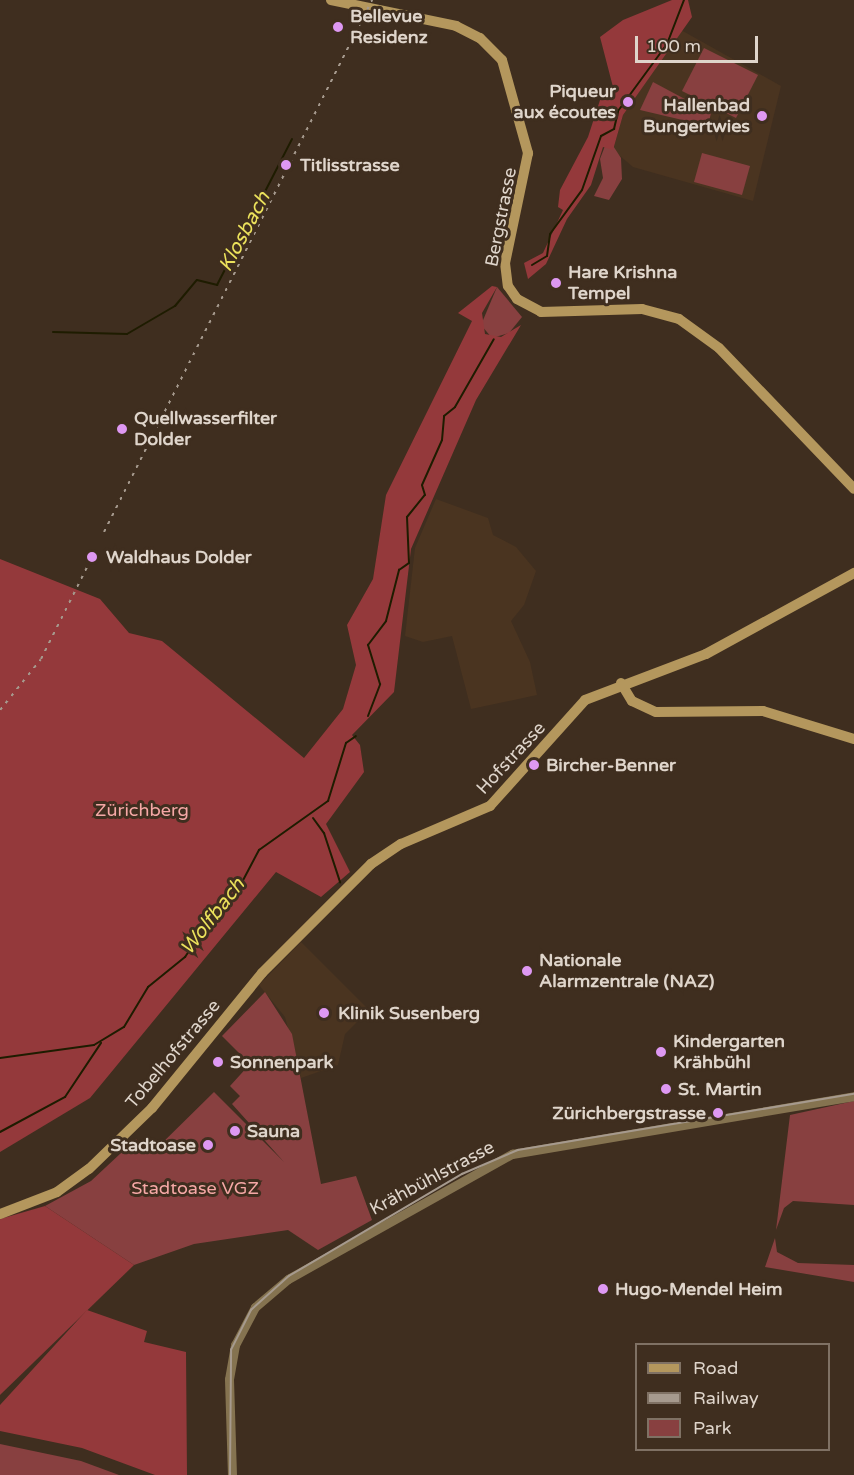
<!DOCTYPE html>
<html>
<head>
<meta charset="utf-8">
<style>
  body { margin:0 }
  #map { position:relative; width:854px; height:1475px; overflow:hidden; background:#3f2e1f; font-family:"Varela Round",sans-serif }
  div>[style] { position:absolute }
  [style*='--x'] { left:calc(var(--x)*1px); top:calc(var(--y)*1px); width:calc(var(--w)*1px); rotate:calc(var(--a)*1deg) }
  .built>* { inset:0; background:#4a3420 }
  .green>* { inset:0; background:#884040 }
  .forest>* { inset:0; background:#94393b }
  .stream>* { height:2px; margin:-1px; padding:0 1px; transform-origin:1px; border-radius:1px; background:#1e1c00 }
  .tertiary>* { height:9px; margin:-4.5px; padding:0 4.5px; transform-origin:4.5px; border-radius:4.5px; background:#857350 }
  .secondary>* { height:10px; margin:-5px; padding:0 5px; transform-origin:5px; border-radius:5px; background:#b4975d }
  .tram>* { height:1.5px; margin:-0.75px; padding:0 0.75px; transform-origin:0.75px; border-radius:0.75px; background:#a69a8e }
  .rail>* { height:2px; margin-top:-1px; transform-origin:0; background:repeating-linear-gradient(90deg,#a69a8e 0 3px,transparent 0 9px) }
  .dots>* { width:16px; height:16px; translate:-50% -50%; box-sizing:border-box; border:3px solid #3f2e1f; border-radius:50% }
  span { translate:-50% -50%; white-space:nowrap; text-align:center; line-height:1.15; -webkit-text-stroke:6px #3f2e1f; paint-order:stroke }
  .poi-label { font-size:18px; color:#dfd5cb; font-weight:700 }
  .left { translate:0 -50%; text-align:left }
  .right { translate:-100% -50%; text-align:right }
  .street-label { font-size:18px; color:#dfd5cb }
  .park-label { font-size:18px; color:#f6a8a6 }
  .water-label { font-size:20px; color:#ece25c; font-style:italic }
  .legend { position:absolute; left:635px; top:1343px; width:195px; height:108px; box-sizing:border-box; background:#3f2e1f; border:2px solid #7f7164; margin:0; padding:8px 10px; list-style:none; font-size:18px; color:#dfd5cb }
  .legend li { display:flex; align-items:center; gap:12px; height:30px }
  .legend b { width:30px; border:2px solid #7f7164 }
  .scale { position:absolute; left:635px; top:36px; width:123px; height:27px; box-sizing:border-box; border:3px solid #dfd5cb; border-top:0; padding-left:8px; font-size:18px; line-height:21px; white-space:nowrap; color:#dfd5cb; -webkit-text-stroke:4px #3f2e1f; paint-order:stroke }
</style>
</head>
<body>
<div id="map">
  <div class="built">
    <div style="clip-path:polygon(681px 30px,781px 86px,753px 201px,633px 167px,613px 150px,623px 115px)"></div>
    <div style="clip-path:polygon(436px 499px,488px 518px,493px 535px,516px 547px,536px 571px,524px 605px,511px 621px,530px 662px,537px 695px,471px 709px,452px 636px,423px 642px,405px 636px,415px 548px)"></div>
    <div style="clip-path:polygon(301px 942px,369px 1010px,345px 1034px,338px 1065px,301px 1078px,285px 1017px,259px 985px)"></div>
  </div>
  <div class="green">
    <div style="clip-path:polygon(704px 48px,758px 75px,736px 118px,682px 91px)"></div>
    <div style="clip-path:polygon(653px 82px,711px 113px,708px 126px,640px 110px)"></div>
    <div style="clip-path:polygon(608px 138px,621px 158px,622px 179px,609px 200px,594px 196px,603px 178px,600px 159px)"></div>
    <div style="clip-path:polygon(702px 153px,750px 166px,742px 195px,694px 182px)"></div>
    <div style="clip-path:polygon(497px 287px,522px 317px,509px 333px,492px 338px,481px 325px)"></div>
    <div style="clip-path:polygon(265px 992px,292px 1034px,321px 1184px,356px 1176px,372px 1220px,318px 1250px,288px 1230px,194px 1244px,134px 1265px,45px 1206px,91px 1181px,136px 1139px,151px 1154px,214px 1092px,284px 1162px,232px 1104px,240px 1096px,230px 1086px,250px 1064px,222px 1036px)"></div>
    <div style="clip-path:polygon(854px 1101px,854px 1205px,793px 1201px,784px 1208px,776px 1230px,790px 1115px)"></div>
    <div style="clip-path:polygon(775px 1238px,777px 1252px,798px 1263px,854px 1265px,854px 1282px,765px 1267px)"></div>
    <div style="clip-path:polygon(0 1444px,81px 1461px,119px 1475px,0 1475px)"></div>
  </div>
  <div class="forest">
    <div style="clip-path:polygon(672px 0,688px 0,692px 17px,623px 115px,613px 150px,603px 147px,591px 185px,567px 219px,546px 264px,528px 279px,524px 263px,543px 253px,563px 210px,558px 207px,560px 190px,588px 137px,601px 97px,613px 87px,600px 37px,623px 20px)"></div>
    <div style="clip-path:polygon(492px 286px,497px 287px,482px 313px,485px 334px,501px 337px,521px 325px,476px 400px,411px 549px,394px 692px,352px 735px,360px 745px,364px 772px,326px 824px,350px 872px,321px 897px,276px 872px,90px 1098px,0 1152px,0 559px,100px 599px,129px 633px,162px 641px,304px 758px,343px 709px,356px 665px,347px 625px,373px 579px,386px 495px,472px 321px,458px 313px)"></div>
    <div style="clip-path:polygon(45px 1206px,134px 1265px,0 1395px,0 1219px)"></div>
    <div style="clip-path:polygon(87px 1310px,147px 1331px,144px 1342px,186px 1352px,187px 1475px,155px 1475px,82px 1448px,0 1431px,0 1405px)"></div>
  </div>
  <div class="stream">
    <div style="--x:532;--y:265;--w:17;--a:-31"></div>
    <div style="--x:547;--y:256;--w:22;--a:-82"></div>
    <div style="--x:550;--y:234;--w:54;--a:-54"></div>
    <div style="--x:582;--y:190;--w:57;--a:-70.6"></div>
    <div style="--x:601;--y:136;--w:15;--a:-28"></div>
    <div style="--x:614;--y:129;--w:18;--a:-77"></div>
    <div style="--x:618;--y:111;--w:83;--a:-53.8"></div>
    <div style="--x:667;--y:44;--w:47;--a:-68.9"></div>
    <div style="--x:53;--y:332;--w:74;--a:1.5"></div>
    <div style="--x:127;--y:334;--w:56;--a:-30.3"></div>
    <div style="--x:175;--y:306;--w:34;--a:-50"></div>
    <div style="--x:197;--y:280;--w:21;--a:14"></div>
    <div style="--x:217;--y:285;--w:164;--a:-62.8"></div>
    <div style="--x:368;--y:716;--w:34;--a:-69"></div>
    <div style="--x:380;--y:684;--w:41;--a:-107.1"></div>
    <div style="--x:368;--y:645;--w:30;--a:-53"></div>
    <div style="--x:386;--y:621;--w:53;--a:-75.7"></div>
    <div style="--x:399;--y:570;--w:12;--a:-35"></div>
    <div style="--x:409;--y:563;--w:46;--a:-92.5"></div>
    <div style="--x:407;--y:517;--w:28;--a:-51"></div>
    <div style="--x:425;--y:495;--w:10;--a:-107"></div>
    <div style="--x:422;--y:485;--w:49;--a:-66"></div>
    <div style="--x:442;--y:440;--w:24;--a:-85"></div>
    <div style="--x:444;--y:416;--w:14;--a:-39"></div>
    <div style="--x:455;--y:407;--w:78;--a:-60.2"></div>
    <div style="--x:313;--y:818;--w:19;--a:54"></div>
    <div style="--x:324;--y:833;--w:52;--a:71.9"></div>
    <div style="--x:0;--y:1058;--w:95;--a:-7.9"></div>
    <div style="--x:94;--y:1045;--w:35;--a:-31"></div>
    <div style="--x:124;--y:1027;--w:47;--a:-59"></div>
    <div style="--x:148;--y:987;--w:48;--a:-39"></div>
    <div style="--x:185;--y:957;--w:81;--a:-55.5"></div>
    <div style="--x:231;--y:890;--w:10;--a:-24"></div>
    <div style="--x:240;--y:886;--w:41;--a:-62.2"></div>
    <div style="--x:259;--y:850;--w:85;--a:-35.4"></div>
    <div style="--x:328;--y:801;--w:61;--a:-72.8"></div>
    <div style="--x:346;--y:743;--w:12;--a:-35"></div>
    <div style="--x:0;--y:1132;--w:74;--a:-28.3"></div>
    <div style="--x:65;--y:1097;--w:65;--a:-56.3"></div>
  </div>
  <div class="tertiary">
    <div style="--x:232;--y:1475;--w:96;--a:-91.8"></div>
    <div style="--x:229;--y:1379;--w:35;--a:-80"></div>
    <div style="--x:235;--y:1345;--w:43;--a:-62.2"></div>
    <div style="--x:255;--y:1307;--w:43;--a:-40.3"></div>
    <div style="--x:288;--y:1279;--w:257;--a:-29.2"></div>
    <div style="--x:512;--y:1154;--w:347;--a:-9.6"></div>
  </div>
  <div class="secondary">
    <div style="--x:331;--y:0;--w:128;--a:11.7"></div>
    <div style="--x:456;--y:26;--w:27;--a:27"></div>
    <div style="--x:480;--y:38;--w:31;--a:45"></div>
    <div style="--x:502;--y:60;--w:97;--a:74.4"></div>
    <div style="--x:528;--y:153;--w:112;--a:101.8"></div>
    <div style="--x:505;--y:263;--w:23;--a:83"></div>
    <div style="--x:508;--y:286;--w:16;--a:55"></div>
    <div style="--x:517;--y:299;--w:27;--a:28"></div>
    <div style="--x:541;--y:312;--w:101;--a:-1.7"></div>
    <div style="--x:642;--y:309;--w:38;--a:15"></div>
    <div style="--x:679;--y:319;--w:49;--a:35.9"></div>
    <div style="--x:719;--y:348;--w:195;--a:46.2"></div>
    <div style="--x:621;--y:683;--w:21;--a:59"></div>
    <div style="--x:632;--y:701;--w:26;--a:25"></div>
    <div style="--x:656;--y:712;--w:107;--a:-0.5"></div>
    <div style="--x:763;--y:711;--w:95;--a:17.1"></div>
    <div style="--x:0;--y:1214;--w:61;--a:-21.1"></div>
    <div style="--x:57;--y:1192;--w:39;--a:-36"></div>
    <div style="--x:89;--y:1169;--w:88;--a:-44.1"></div>
    <div style="--x:152;--y:1108;--w:174;--a:-50.8"></div>
    <div style="--x:262;--y:973;--w:154;--a:-45"></div>
    <div style="--x:371;--y:864;--w:36;--a:-34"></div>
    <div style="--x:401;--y:844;--w:97;--a:-23.1"></div>
    <div style="--x:490;--y:806;--w:142;--a:-48.1"></div>
    <div style="--x:585;--y:700;--w:129;--a:-20.8"></div>
    <div style="--x:706;--y:654;--w:169;--a:-28.7"></div>
  </div>
  <div class="tram">
    <div style="--x:230;--y:1475;--w:125;--a:-89.5"></div>
    <div style="--x:231;--y:1350;--w:45;--a:-63.4"></div>
    <div style="--x:251;--y:1310;--w:51;--a:-41.8"></div>
    <div style="--x:289;--y:1276;--w:201;--a:-30.5"></div>
    <div style="--x:462;--y:1174;--w:61;--a:-23.2"></div>
    <div style="--x:518;--y:1150;--w:341;--a:-9.5"></div>
  </div>
  <div class="rail">
    <div style="--x:104;--y:532;--w:596;--a:-63.26"></div>
    <div style="--x:0;--y:710;--w:65;--a:-51.2"></div>
    <div style="--x:41;--y:659;--w:107;--a:-63.4"></div>
  </div>
  <div class="dots">
    <div style="left:338px;top:27px;background:#de98f2"></div>
    <div style="left:628px;top:102px;background:#de98f2"></div>
    <div style="left:762px;top:116px;background:#de98f2"></div>
    <div style="left:286px;top:165px;background:#de98f2"></div>
    <div style="left:556px;top:283px;background:#de98f2"></div>
    <div style="left:122px;top:429px;background:#de98f2"></div>
    <div style="left:92px;top:557px;background:#de98f2"></div>
    <div style="left:534px;top:765px;background:#de98f2"></div>
    <div style="left:527px;top:971px;background:#de98f2"></div>
    <div style="left:324px;top:1013px;background:#de98f2"></div>
    <div style="left:661px;top:1052px;background:#de98f2"></div>
    <div style="left:218px;top:1062px;background:#de98f2"></div>
    <div style="left:666px;top:1089px;background:#de98f2"></div>
    <div style="left:718px;top:1113px;background:#de98f2"></div>
    <div style="left:235px;top:1131px;background:#de98f2"></div>
    <div style="left:208px;top:1145px;background:#de98f2"></div>
    <div style="left:603px;top:1289px;background:#de98f2"></div>
  </div>
  <div class="poi-label">
    <span class="left" style="left:350px;top:27px">Bellevue<br>Residenz</span>
    <span class="right" style="left:616px;top:102px">Piqueur<br>aux écoutes</span>
    <span class="right" style="left:750px;top:116px">Hallenbad<br>Bungertwies</span>
    <span class="left" style="left:300px;top:165px">Titlisstrasse</span>
    <span class="left" style="left:568px;top:283px">Hare Krishna<br>Tempel</span>
    <span class="left" style="left:134px;top:429px">Quellwasserfilter<br>Dolder</span>
    <span class="left" style="left:106px;top:557px">Waldhaus Dolder</span>
    <span class="left" style="left:546px;top:765px">Bircher-Benner</span>
    <span class="left" style="left:539px;top:971px">Nationale<br>Alarmzentrale (NAZ)</span>
    <span class="left" style="left:338px;top:1013px">Klinik Susenberg</span>
    <span class="left" style="left:673px;top:1052px">Kindergarten<br>Krähbühl</span>
    <span class="left" style="left:230px;top:1062px">Sonnenpark</span>
    <span class="left" style="left:678px;top:1089px">St. Martin</span>
    <span class="right" style="left:706px;top:1113px">Zürichbergstrasse</span>
    <span class="left" style="left:247px;top:1131px">Sauna</span>
    <span class="right" style="left:196px;top:1145px">Stadtoase</span>
    <span class="left" style="left:615px;top:1289px">Hugo-Mendel Heim</span>
  </div>
  <div class="street-label">
    <span style="left:501px;top:217px;rotate:-79deg">Bergstrasse</span>
    <span style="left:511px;top:758px;rotate:-47deg">Hofstrasse</span>
    <span style="left:173px;top:1054px;rotate:-50deg">Tobelhofstrasse</span>
    <span style="left:432px;top:1178px;rotate:-28deg">Krähbühlstrasse</span>
  </div>
  <div class="park-label">
    <span style="left:142px;top:810px">Zürichberg</span>
    <span style="left:195px;top:1188px">Stadtoase VGZ</span>
  </div>
  <div class="water-label">
    <span style="left:245px;top:232px;rotate:-62deg">Klosbach</span>
    <span style="left:213px;top:917px;rotate:-52deg">Wolfbach</span>
  </div>
  <ul class="legend">
  <li><b style="height:8px;background:#b4975d"></b>Road</li>
  <li><b style="height:8px;background:#a69a8e"></b>Railway</li>
  <li><b style="height:16px;background:#884040"></b>Park</li>
  </ul>
  <div class="scale">100 m</div>
</div>
</body>
</html>
